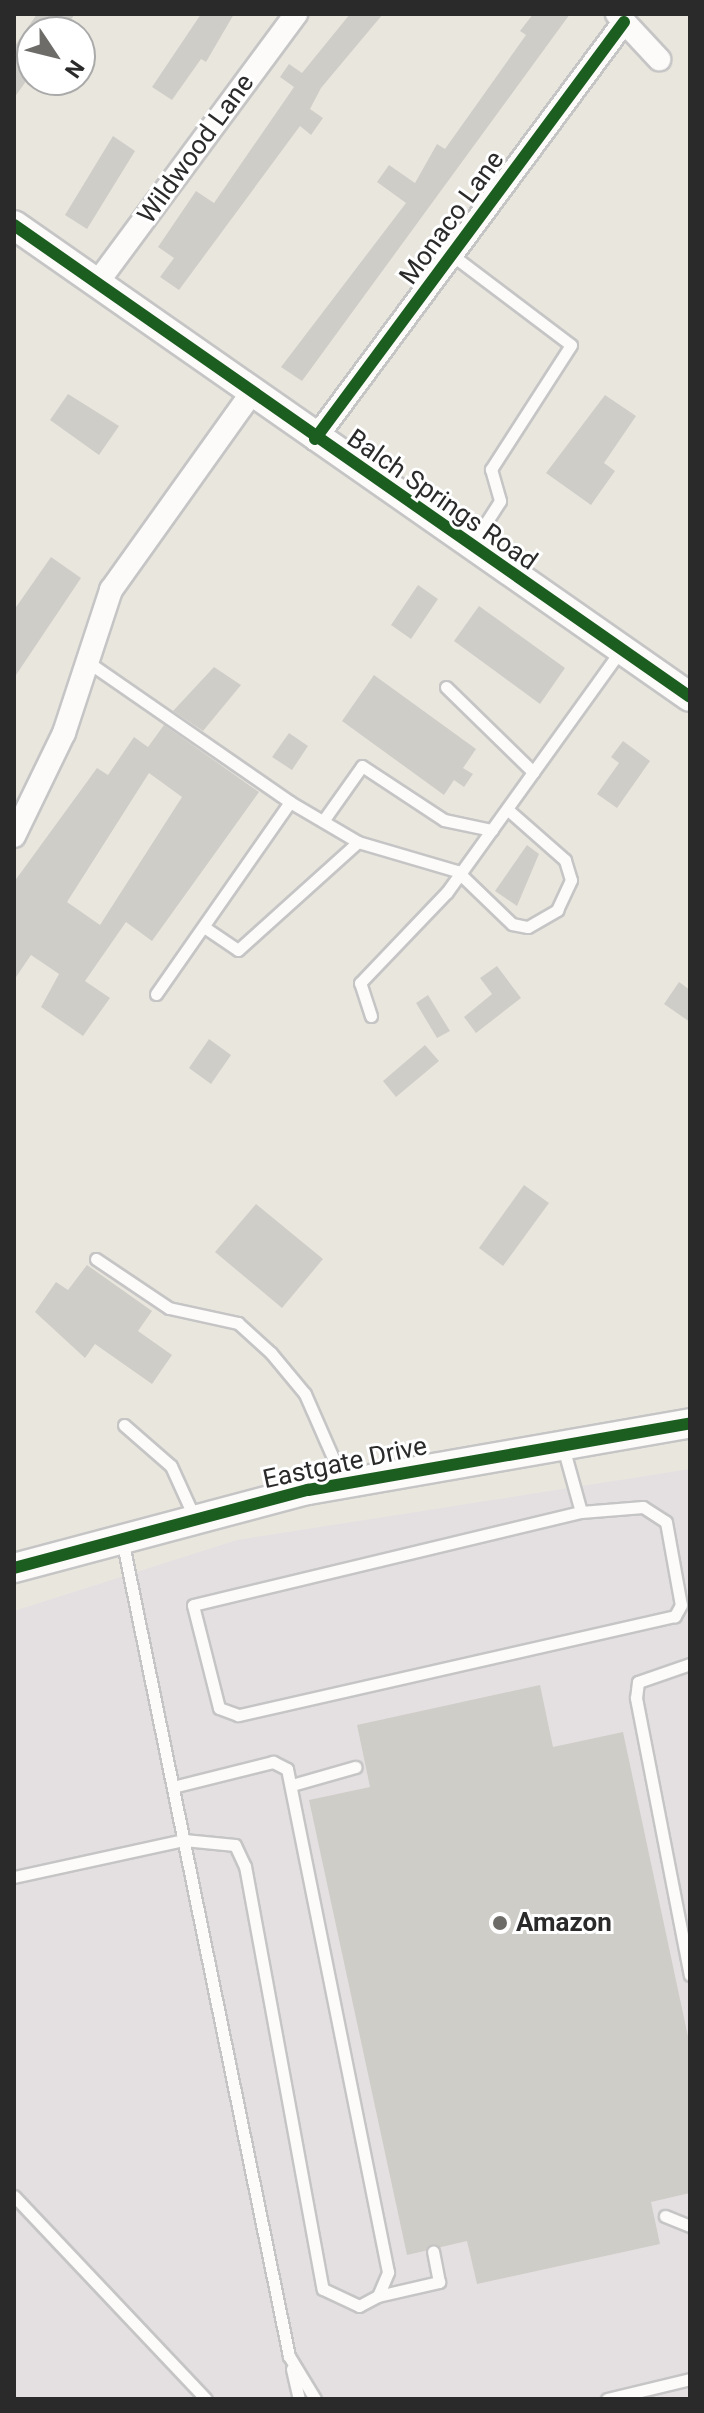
<!DOCTYPE html>
<html>
<head>
<meta charset="utf-8">
<style>
  body { margin:0 }
  #map { position:relative; width:704px; height:2413px; overflow:hidden; background:#e9e6de; font-family:Roboto,sans-serif }
  div>[style] { position:absolute }
  [style*='--x'] { left:calc(var(--x)*1px); top:calc(var(--y)*1px); width:calc(var(--w)*1px); rotate:calc(var(--a)*1deg) }
  .industrial>* { inset:0; background:#e4e0e2 }
  .building>* { inset:0; background:#cfcdc8 }
  .roads { filter:drop-shadow(2px 0 #c6c5c5) drop-shadow(-2px 0 #c6c5c5) drop-shadow(0 2px #c6c5c5) drop-shadow(0 -2px #c6c5c5) }
  .service>* { height:11px; margin:-5.5px; padding:0 5.5px; transform-origin:5.5px; border-radius:5.5px; background:#fcfbfa }
  .minor>* { height:22px; margin:-11px; padding:0 11px; transform-origin:11px; border-radius:11px; background:#fcfbfa }
  .tertiary>* { height:28px; margin:-14px; padding:0 14px; transform-origin:14px; border-radius:14px; background:#fcfbfa }
  .cycleway>* { height:12px; margin:-6px; padding:0 6px; transform-origin:6px; border-radius:6px; background:#1b5e20 }
  .dots>* { width:22px; height:22px; translate:-50% -50%; box-sizing:border-box; border:4px solid #fff; border-radius:50% }
  span { translate:-50% -50%; white-space:nowrap; text-align:center; line-height:1.15; -webkit-text-stroke:6px #fff; paint-order:stroke }
  .street-label { font-size:26px; color:#2a2a2a }
  .poi-label { font-size:26px; color:#2a2a2a; font-weight:700 }
  .left { translate:0 -50%; text-align:left }
  .frame { position:absolute; inset:0; border:16px solid #2a2a2a; pointer-events:none }
  .north { position:absolute; left:16px; top:16px; width:80px; height:80px; box-sizing:border-box; background:#fff; border:2px solid #aaa; border-radius:50%; rotate:125deg; font-size:22px; font-weight:700; line-height:32px; text-align:center; color:#2a2a2a }
  .north::after { content:''; display:block; margin:auto; width:28px; height:36px; background:#6d6c69; clip-path:polygon(50% 0,100% 100%,50% 72%,0 100%) }
</style>
</head>
<body>
<div id="map">
  <div class="industrial">
    <div style="clip-path:polygon(690px 1469px,690px 2399px,14px 2399px,14px 1611px,237px 1540px)"></div>
  </div>
  <div class="building">
    <div style="clip-path:polygon(37px 14px,75px 14px,62px 32px,32px 32px,32px 73px,14px 98px,14px 47px)"></div>
    <div style="clip-path:polygon(201px 14px,234px 14px,206px 62px,201px 59px,172px 100px,152px 87px)"></div>
    <div style="clip-path:polygon(350px 14px,383px 14px,321px 88px,310px 109px,323px 118px,311px 135px,300px 126px,179px 290px,160px 277px,174px 258px,158px 247px,196px 191px,214px 203px,294px 87px,280px 77px,289px 64px,302px 73px)"></div>
    <div style="clip-path:polygon(533px 14px,570px 14px,302px 381px,281px 367px,406px 203px,377px 182px,389px 165px,415px 183px,437px 144px,445px 149px,526px 35px,520px 31px)"></div>
    <div style="clip-path:polygon(113px 136px,135px 151px,87px 229px,65px 215px)"></div>
    <div style="clip-path:polygon(68px 394px,119px 426px,99px 455px,50px 420px)"></div>
    <div style="clip-path:polygon(605px 395px,636px 416px,604px 463px,615px 471px,591px 505px,546px 473px)"></div>
    <div style="clip-path:polygon(51px 557px,81px 578px,14px 678px,14px 610px)"></div>
    <div style="clip-path:polygon(418px 585px,438px 599px,411px 639px,391px 625px)"></div>
    <div style="clip-path:polygon(479px 606px,565px 668px,540px 704px,454px 641px)"></div>
    <div style="clip-path:polygon(214px 667px,241px 685px,203px 731px,173px 711px)"></div>
    <div style="clip-path:polygon(374px 675px,476px 749px,463px 768px,473px 774px,464px 787px,454px 780px,444px 795px,342px 721px)"></div>
    <div style="clip-path:polygon(evenodd,164px 725px,259px 792px,152px 941px,126px 922px,85px 981px,110px 998px,83px 1036px,41px 1007px,59px 974px,31px 955px,14px 980px,14px 882px,97px 768px,108px 775px,134px 737px,148px 747px,164px 725px,149px 773px,182px 797px,100px 925px,67px 902px,149px 773px)"></div>
    <div style="clip-path:polygon(289px 733px,308px 746px,292px 770px,272px 757px)"></div>
    <div style="clip-path:polygon(623px 741px,650px 761px,617px 808px,597px 794px,619px 763px,611px 757px)"></div>
    <div style="clip-path:polygon(527px 845px,539px 854px,517px 906px,495px 891px)"></div>
    <div style="clip-path:polygon(497px 966px,521px 998px,476px 1033px,464px 1017px,492px 994px,480px 978px)"></div>
    <div style="clip-path:polygon(679px 982px,690px 990px,690px 1022px,664px 1004px)"></div>
    <div style="clip-path:polygon(428px 995px,450px 1031px,437px 1038px,416px 1003px)"></div>
    <div style="clip-path:polygon(209px 1039px,231px 1055px,211px 1084px,189px 1068px)"></div>
    <div style="clip-path:polygon(425px 1045px,439px 1061px,396px 1097px,383px 1081px)"></div>
    <div style="clip-path:polygon(524px 1185px,549px 1203px,503px 1266px,479px 1248px)"></div>
    <div style="clip-path:polygon(256px 1204px,323px 1259px,282px 1308px,215px 1252px)"></div>
    <div style="clip-path:polygon(87px 1265px,152px 1311px,138px 1331px,172px 1355px,152px 1384px,95px 1344px,85px 1358px,35px 1312px,56px 1282px,68px 1290px)"></div>
    <div style="clip-path:polygon(540px 1685px,553px 1747px,623px 1732px,690px 2046px,690px 2193px,651px 2202px,660px 2244px,477px 2284px,467px 2241px,407px 2255px,309px 1800px,370px 1787px,357px 1725px)"></div>
  </div>
  <div class="roads">
    <div class="service">
      <div style="--x:452;--y:255;--w:149;--a:37.1"></div>
      <div style="--x:571;--y:345;--w:148;--a:122.8"></div>
      <div style="--x:491;--y:469;--w:33;--a:74"></div>
      <div style="--x:500;--y:501;--w:50;--a:122.7"></div>
      <div style="--x:85;--y:660;--w:249;--a:34.7"></div>
      <div style="--x:290;--y:802;--w:79;--a:30.5"></div>
      <div style="--x:358;--y:842;--w:103;--a:16.3"></div>
      <div style="--x:457;--y:871;--w:76;--a:43.9"></div>
      <div style="--x:512;--y:924;--w:16;--a:11"></div>
      <div style="--x:528;--y:927;--w:34;--a:-30"></div>
      <div style="--x:557;--y:910;--w:33;--a:-65"></div>
      <div style="--x:571;--y:880;--w:21;--a:-107"></div>
      <div style="--x:565;--y:860;--w:77;--a:-138.7"></div>
      <div style="--x:446;--y:687;--w:122;--a:44.3"></div>
      <div style="--x:323;--y:821;--w:67;--a:-54.7"></div>
      <div style="--x:362;--y:766;--w:98;--a:33.4"></div>
      <div style="--x:444;--y:820;--w:49;--a:11.8"></div>
      <div style="--x:204;--y:927;--w:41;--a:34.1"></div>
      <div style="--x:238;--y:950;--w:161;--a:-42"></div>
      <div style="--x:156;--y:994;--w:234;--a:-55.1"></div>
      <div style="--x:371;--y:1016;--w:35;--a:-108"></div>
      <div style="--x:360;--y:983;--w:126;--a:-46.3"></div>
      <div style="--x:447;--y:892;--w:298;--a:-54.3"></div>
      <div style="--x:96;--y:1259;--w:88;--a:33.9"></div>
      <div style="--x:169;--y:1308;--w:71;--a:12.3"></div>
      <div style="--x:238;--y:1323;--w:45;--a:42.3"></div>
      <div style="--x:271;--y:1353;--w:53;--a:50.3"></div>
      <div style="--x:305;--y:1394;--w:97;--a:66.3"></div>
      <div style="--x:124;--y:1425;--w:62;--a:41.1"></div>
      <div style="--x:171;--y:1466;--w:58;--a:65.6"></div>
      <div style="--x:563;--y:1447;--w:67;--a:74.5"></div>
      <div style="--x:581;--y:1512;--w:62;--a:-4.6"></div>
      <div style="--x:643;--y:1507;--w:27;--a:33"></div>
      <div style="--x:666;--y:1522;--w:84;--a:79.8"></div>
      <div style="--x:681;--y:1605;--w:13;--a:119"></div>
      <div style="--x:675;--y:1616;--w:448;--a:167.2"></div>
      <div style="--x:238;--y:1715;--w:20;--a:-160"></div>
      <div style="--x:219;--y:1708;--w:106;--a:-104.2"></div>
      <div style="--x:193;--y:1605;--w:399;--a:-13.5"></div>
      <div style="--x:122;--y:1539;--w:834;--a:78.45"></div>
      <div style="--x:289;--y:2356;--w:50;--a:58.8"></div>
      <div style="--x:690;--y:1664;--w:55;--a:160.9"></div>
      <div style="--x:638;--y:1682;--w:16;--a:97"></div>
      <div style="--x:636;--y:1698;--w:282;--a:79"></div>
      <div style="--x:292;--y:1785;--w:66;--a:-15.9"></div>
      <div style="--x:14;--y:1877;--w:174;--a:-12.3"></div>
      <div style="--x:184;--y:1840;--w:51;--a:5.6"></div>
      <div style="--x:235;--y:1845;--w:23;--a:65"></div>
      <div style="--x:245;--y:1866;--w:430;--a:79.6"></div>
      <div style="--x:323;--y:2289;--w:40;--a:25"></div>
      <div style="--x:359;--y:2306;--w:21;--a:-28"></div>
      <div style="--x:378;--y:2296;--w:26;--a:-67"></div>
      <div style="--x:388;--y:2272;--w:513;--a:-101.35"></div>
      <div style="--x:287;--y:1769;--w:16;--a:-153"></div>
      <div style="--x:273;--y:1762;--w:103;--a:166"></div>
      <div style="--x:14;--y:2196;--w:279;--a:46.6"></div>
      <div style="--x:665;--y:2216;--w:27;--a:22"></div>
      <div style="--x:378;--y:2296;--w:63;--a:-12.9"></div>
      <div style="--x:439;--y:2282;--w:31;--a:-101"></div>
      <div style="--x:292;--y:2369;--w:31;--a:77"></div>
      <div style="--x:607;--y:2399;--w:85;--a:-13.5"></div>
    </div>
    <div class="minor">
      <div style="--x:617;--y:14;--w:62;--a:47"></div>
      <div style="--x:97;--y:283;--w:335;--a:-53.5"></div>
      <div style="--x:315;--y:439;--w:519;--a:-53.46"></div>
      <div style="--x:14;--y:836;--w:114;--a:-64.1"></div>
      <div style="--x:64;--y:733;--w:151;--a:-71.8"></div>
      <div style="--x:111;--y:590;--w:241;--a:-54.5"></div>
    </div>
    <div class="tertiary">
      <div style="--x:14;--y:225;--w:824;--a:34.92"></div>
      <div style="--x:14;--y:1568;--w:304;--a:-14.9"></div>
      <div style="--x:308;--y:1490;--w:388;--a:-9.9"></div>
    </div>
  </div>
  <div class="cycleway">
    <div style="--x:14;--y:225;--w:824;--a:34.92"></div>
    <div style="--x:315;--y:439;--w:519;--a:-53.46"></div>
    <div style="--x:14;--y:1568;--w:304;--a:-14.9"></div>
    <div style="--x:308;--y:1490;--w:388;--a:-9.9"></div>
  </div>
  <div class="dots">
    <div style="left:500px;top:1923px;background:#6d6c69"></div>
  </div>
  <div class="street-label">
    <span style="left:196px;top:149px;rotate:-54deg">Wildwood Lane</span>
    <span style="left:452px;top:218px;rotate:-54deg">Monaco Lane</span>
    <span style="left:442px;top:500px;rotate:35deg">Balch Springs Road</span>
    <span style="left:345px;top:1463px;rotate:-12deg">Eastgate Drive</span>
  </div>
  <div class="poi-label">
    <span class="left" style="left:516px;top:1923px">Amazon</span>
  </div>
  <div class="frame"></div>
  <div class="north">N</div>
</div>
</body>
</html>
